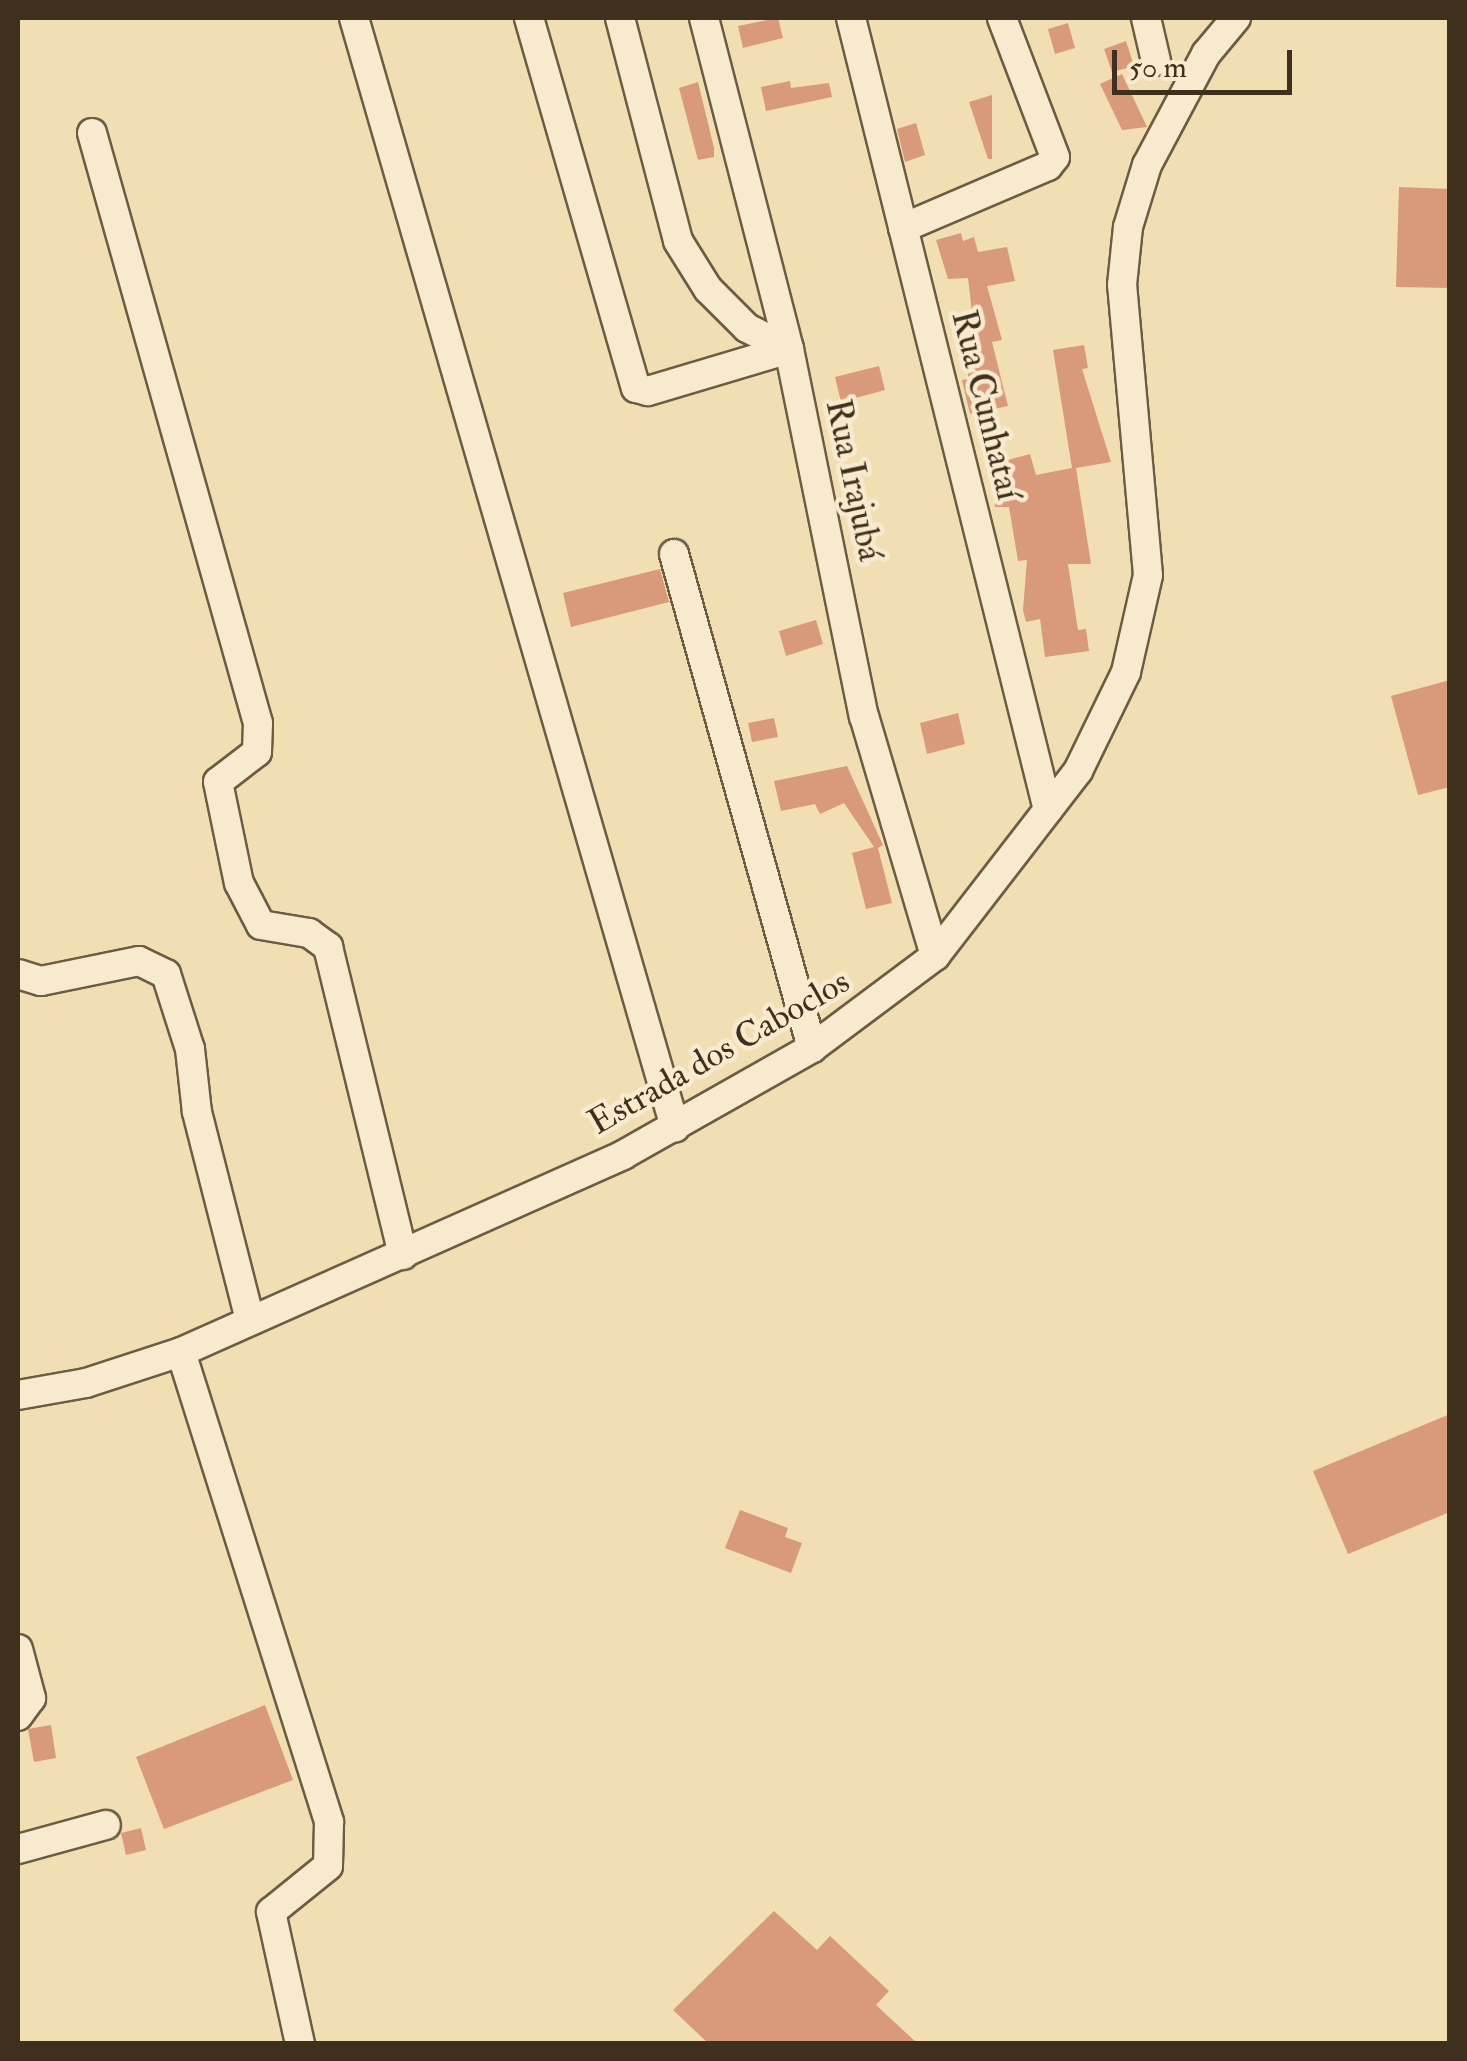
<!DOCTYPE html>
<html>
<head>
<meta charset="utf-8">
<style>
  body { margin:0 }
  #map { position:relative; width:1467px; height:2061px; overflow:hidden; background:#f2deb3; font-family:"IM FELL Double Pica",serif }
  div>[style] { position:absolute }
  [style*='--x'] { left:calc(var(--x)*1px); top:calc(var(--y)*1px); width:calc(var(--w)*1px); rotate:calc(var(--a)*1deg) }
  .building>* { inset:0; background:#d89a7b }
  .roads { filter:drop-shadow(2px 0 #6c5c42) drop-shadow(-2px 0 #6c5c42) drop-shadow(0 2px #6c5c42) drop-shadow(0 -2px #6c5c42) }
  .minor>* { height:28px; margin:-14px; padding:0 14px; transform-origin:14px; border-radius:14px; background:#f7eace }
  span { translate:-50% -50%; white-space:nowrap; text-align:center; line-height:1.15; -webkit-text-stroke:9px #f7eace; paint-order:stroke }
  .street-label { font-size:35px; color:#3f301d }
  .frame { position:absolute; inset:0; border:20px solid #3f301d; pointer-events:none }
  .scale { position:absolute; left:1112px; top:50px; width:180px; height:45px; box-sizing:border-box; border:5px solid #3f301d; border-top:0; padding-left:12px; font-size:30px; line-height:35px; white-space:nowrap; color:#3f301d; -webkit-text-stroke:8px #f7eace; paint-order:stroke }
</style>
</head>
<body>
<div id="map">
  <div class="building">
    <div style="clip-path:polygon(778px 18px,783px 38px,743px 48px,738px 26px)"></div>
    <div style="clip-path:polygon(1068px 23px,1075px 48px,1055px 54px,1048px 29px)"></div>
    <div style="clip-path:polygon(1126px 41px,1134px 66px,1112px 72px,1104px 49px)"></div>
    <div style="clip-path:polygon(1122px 74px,1147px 127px,1122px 130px,1100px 84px)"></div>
    <div style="clip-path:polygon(790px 81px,791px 88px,829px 83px,832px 97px,766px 111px,761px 87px)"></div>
    <div style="clip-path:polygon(698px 82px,714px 148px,714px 157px,698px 160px,679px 88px)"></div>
    <div style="clip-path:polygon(992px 95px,992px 159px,988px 159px,969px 102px)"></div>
    <div style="clip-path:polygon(916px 123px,925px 155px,905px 162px,897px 129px)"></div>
    <div style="clip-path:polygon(1399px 187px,1450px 189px,1450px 288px,1396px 287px)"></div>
    <div style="clip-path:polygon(961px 233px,963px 241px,974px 237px,978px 252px,1007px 247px,1015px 281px,987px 286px,1002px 340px,992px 342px,1008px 406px,970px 414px,962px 380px,968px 379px,969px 356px,977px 356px,968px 278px,948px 279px,936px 240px)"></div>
    <div style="clip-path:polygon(1084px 345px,1088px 368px,1082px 369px,1111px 462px,1076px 468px,1091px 564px,1068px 564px,1078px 630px,1086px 629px,1089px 651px,1045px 657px,1040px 619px,1026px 622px,1023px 610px,1027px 560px,1018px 561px,1009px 507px,995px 507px,994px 484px,1001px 484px,996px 463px,1030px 454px,1036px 475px,1072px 468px,1053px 350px)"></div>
    <div style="clip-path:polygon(879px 366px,885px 390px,841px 402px,835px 377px)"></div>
    <div style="clip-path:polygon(660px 569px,669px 602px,571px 627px,563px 593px)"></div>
    <div style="clip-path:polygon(816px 620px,823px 644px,786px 656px,779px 631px)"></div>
    <div style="clip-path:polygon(1450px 680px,1450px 787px,1418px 795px,1391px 696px)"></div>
    <div style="clip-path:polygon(958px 713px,965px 744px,927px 754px,920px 723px)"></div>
    <div style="clip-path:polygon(774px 718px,778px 737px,752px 742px,748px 723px)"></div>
    <div style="clip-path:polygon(847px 766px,883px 845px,878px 848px,892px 903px,866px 909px,852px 853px,874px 847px,844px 803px,820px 814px,815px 804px,781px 811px,774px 781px)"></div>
    <div style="clip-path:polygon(1450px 1414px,1450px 1512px,1348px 1554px,1313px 1471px)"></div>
    <div style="clip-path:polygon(740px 1510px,788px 1528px,785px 1537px,802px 1543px,791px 1573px,725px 1548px)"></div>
    <div style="clip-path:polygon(265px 1705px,293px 1780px,164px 1829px,136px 1757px)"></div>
    <div style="clip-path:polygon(51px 1725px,56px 1758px,34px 1762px,28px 1729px)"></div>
    <div style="clip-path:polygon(141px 1828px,146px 1850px,126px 1855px,121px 1833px)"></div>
    <div style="clip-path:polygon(774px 1911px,817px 1950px,830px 1936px,889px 1991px,876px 2005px,918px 2044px,709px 2044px,673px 2010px)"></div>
  </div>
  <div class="roads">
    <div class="minor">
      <div style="--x:354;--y:18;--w:1155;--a:73.86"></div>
      <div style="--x:529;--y:18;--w:385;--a:73.9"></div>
      <div style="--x:636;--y:388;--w:12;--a:14"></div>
      <div style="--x:648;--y:391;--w:147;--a:-16.6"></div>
      <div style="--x:620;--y:18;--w:230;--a:75.4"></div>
      <div style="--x:678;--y:241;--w:57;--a:58"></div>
      <div style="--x:708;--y:289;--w:55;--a:45"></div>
      <div style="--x:747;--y:328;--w:47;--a:26.6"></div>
      <div style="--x:704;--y:18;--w:342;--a:75.6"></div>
      <div style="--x:789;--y:349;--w:375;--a:78.5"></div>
      <div style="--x:864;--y:716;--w:250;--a:73.5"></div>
      <div style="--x:851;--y:18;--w:816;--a:76.03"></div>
      <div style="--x:1146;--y:18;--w:44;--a:76.9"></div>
      <div style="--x:92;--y:133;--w:613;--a:74.29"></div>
      <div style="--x:258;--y:723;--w:29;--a:92"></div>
      <div style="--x:257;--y:752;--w:49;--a:142.4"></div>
      <div style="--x:218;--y:782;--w:103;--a:78.3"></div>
      <div style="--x:239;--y:883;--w:47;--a:62.4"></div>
      <div style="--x:261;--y:925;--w:49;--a:9.5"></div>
      <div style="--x:309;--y:933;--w:24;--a:36"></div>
      <div style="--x:328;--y:947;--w:317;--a:76.3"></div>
      <div style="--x:903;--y:228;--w:158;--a:-23.2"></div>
      <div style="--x:1048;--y:166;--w:11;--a:-52"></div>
      <div style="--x:1055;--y:157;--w:149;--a:-110.9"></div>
      <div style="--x:674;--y:554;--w:513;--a:74.39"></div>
      <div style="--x:18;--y:974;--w:24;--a:17"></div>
      <div style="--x:41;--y:981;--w:100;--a:-11.5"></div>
      <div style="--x:139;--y:961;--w:30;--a:26"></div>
      <div style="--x:166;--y:974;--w:79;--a:72.3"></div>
      <div style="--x:190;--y:1049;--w:63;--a:83.7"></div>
      <div style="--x:197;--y:1112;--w:215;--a:75.7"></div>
      <div style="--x:181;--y:1352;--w:493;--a:72.5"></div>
      <div style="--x:329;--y:1822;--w:44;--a:91.3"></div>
      <div style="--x:328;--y:1866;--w:73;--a:141.1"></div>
      <div style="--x:271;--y:1912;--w:135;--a:77.6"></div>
      <div style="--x:18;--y:1395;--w:69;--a:-10"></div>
      <div style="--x:86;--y:1383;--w:100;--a:-18.1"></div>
      <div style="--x:181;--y:1352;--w:484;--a:-24"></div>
      <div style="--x:623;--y:1155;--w:217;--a:-29.5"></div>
      <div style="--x:812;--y:1048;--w:154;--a:-36.8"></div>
      <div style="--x:935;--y:956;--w:234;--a:-52.3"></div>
      <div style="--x:1078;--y:771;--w:110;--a:-64.1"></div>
      <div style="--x:1126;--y:672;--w:99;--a:-77.2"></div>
      <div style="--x:1148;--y:575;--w:291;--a:-95.1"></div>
      <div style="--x:1122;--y:285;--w:58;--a:-84.1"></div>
      <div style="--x:1128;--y:227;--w:65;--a:-73"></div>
      <div style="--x:1147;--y:165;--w:126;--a:-62"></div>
      <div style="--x:1206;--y:54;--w:47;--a:-50.2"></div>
      <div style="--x:18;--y:1649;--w:51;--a:75.1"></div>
      <div style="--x:31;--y:1698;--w:22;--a:126"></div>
      <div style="--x:18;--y:1849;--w:91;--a:-15.3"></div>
    </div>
  </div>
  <div class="street-label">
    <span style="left:986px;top:405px;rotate:76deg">Rua Cunhataí</span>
    <span style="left:854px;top:480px;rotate:78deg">Rua Irajubá</span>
    <span style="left:719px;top:1052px;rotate:-30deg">Estrada dos Caboclos</span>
  </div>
  <div class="frame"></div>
  <div class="scale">50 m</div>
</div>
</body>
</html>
